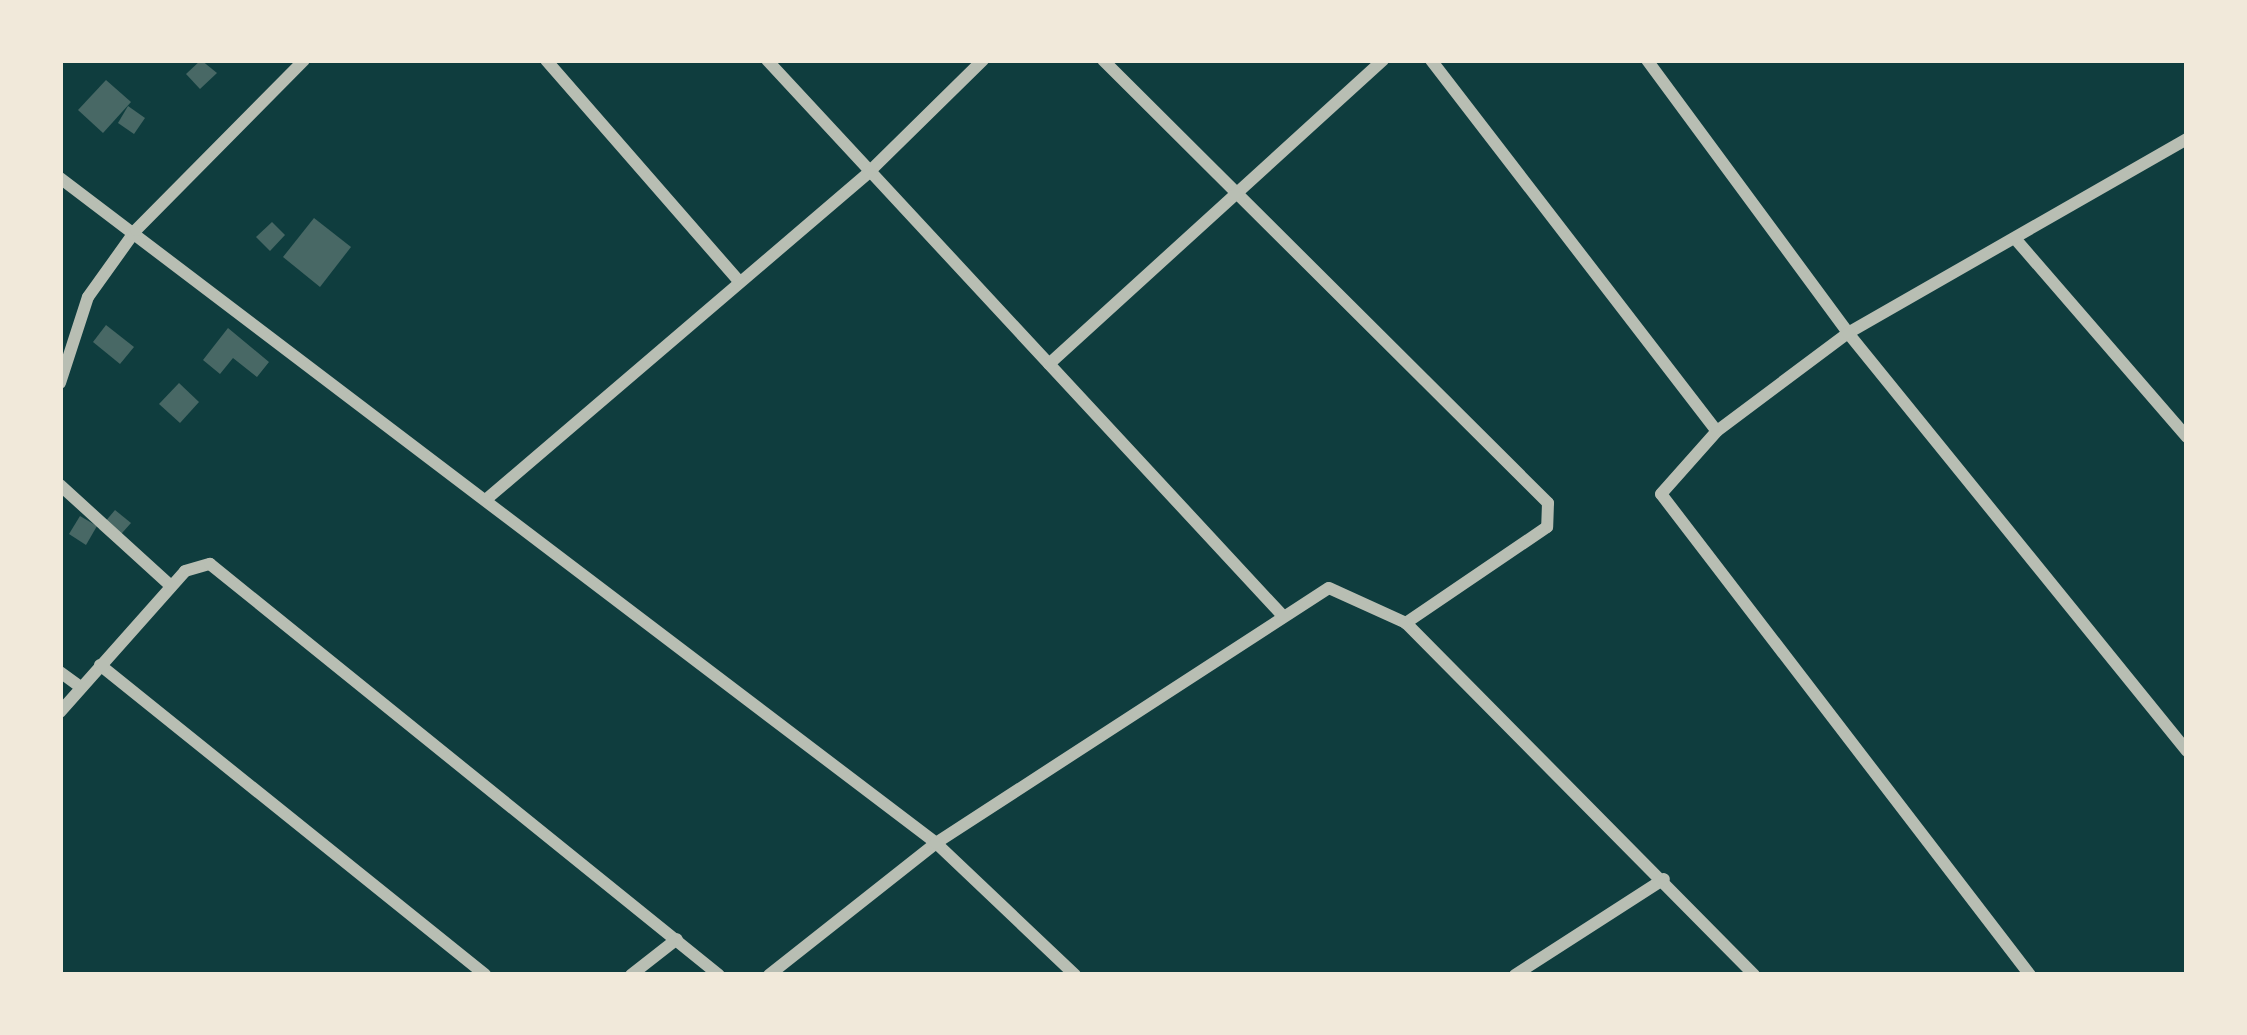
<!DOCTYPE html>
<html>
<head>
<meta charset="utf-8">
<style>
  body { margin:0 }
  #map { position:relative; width:2247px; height:1035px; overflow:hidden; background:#0f3d3e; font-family:Arial,sans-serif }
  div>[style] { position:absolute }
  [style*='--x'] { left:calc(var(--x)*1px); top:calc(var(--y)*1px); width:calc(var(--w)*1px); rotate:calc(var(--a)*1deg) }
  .building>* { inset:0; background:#486865 }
  .minor>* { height:12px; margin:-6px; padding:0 6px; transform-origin:6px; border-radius:6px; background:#b8beb3 }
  span { translate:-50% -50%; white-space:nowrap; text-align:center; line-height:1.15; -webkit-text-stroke:9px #f1e9da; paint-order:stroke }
  .frame { position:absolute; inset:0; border:63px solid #f1e9da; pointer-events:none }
</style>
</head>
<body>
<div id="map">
  <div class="building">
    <div style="clip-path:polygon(201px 60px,217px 73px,200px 89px,186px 74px)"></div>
    <div style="clip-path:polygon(106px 80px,131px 102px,103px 133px,78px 110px)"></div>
    <div style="clip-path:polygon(128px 106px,145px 118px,134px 134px,118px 123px)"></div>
    <div style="clip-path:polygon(314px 218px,351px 247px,320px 287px,283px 257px)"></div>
    <div style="clip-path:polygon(272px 222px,285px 235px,270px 251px,256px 237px)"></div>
    <div style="clip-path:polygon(106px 325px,134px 347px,120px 364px,93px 342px)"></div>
    <div style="clip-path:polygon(228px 328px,269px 362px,257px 377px,233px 358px,220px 374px,203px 360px)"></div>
    <div style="clip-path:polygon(179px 383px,199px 402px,180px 423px,159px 404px)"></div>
    <div style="clip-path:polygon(115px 510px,131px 523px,114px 542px,99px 529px)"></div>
    <div style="clip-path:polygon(80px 516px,97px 526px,86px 545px,69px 534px)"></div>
  </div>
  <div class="minor">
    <div style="--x:546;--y:60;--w:291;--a:48.9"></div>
    <div style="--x:767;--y:60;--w:756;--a:47.14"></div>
    <div style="--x:1103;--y:60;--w:628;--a:44.87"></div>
    <div style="--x:1548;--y:503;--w:24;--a:92"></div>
    <div style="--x:1547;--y:527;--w:171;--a:145.8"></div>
    <div style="--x:1431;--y:60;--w:468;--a:52.4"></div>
    <div style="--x:1647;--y:60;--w:339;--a:53.6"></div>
    <div style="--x:1848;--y:333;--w:538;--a:50.96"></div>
    <div style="--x:60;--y:178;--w:1100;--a:37.2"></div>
    <div style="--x:936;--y:843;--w:192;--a:43.5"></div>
    <div style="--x:2018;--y:242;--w:258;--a:49.1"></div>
    <div style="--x:1049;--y:364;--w:452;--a:-42.3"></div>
    <div style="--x:60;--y:383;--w:90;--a:-72"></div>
    <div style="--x:88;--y:297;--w:82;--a:-54.4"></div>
    <div style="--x:136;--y:230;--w:239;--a:-45.3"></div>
    <div style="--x:60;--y:485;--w:150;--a:42.3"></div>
    <div style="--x:489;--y:497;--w:499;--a:-40.5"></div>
    <div style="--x:868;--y:173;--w:161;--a:-44.5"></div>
    <div style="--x:100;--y:665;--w:494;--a:38.8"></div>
    <div style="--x:60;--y:672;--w:26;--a:36"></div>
    <div style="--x:60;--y:712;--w:188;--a:-48.4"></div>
    <div style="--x:185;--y:571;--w:26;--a:-16"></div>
    <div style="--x:210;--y:564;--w:654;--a:38.92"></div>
    <div style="--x:631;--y:975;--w:58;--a:-38"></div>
    <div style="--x:769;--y:975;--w:213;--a:-38.3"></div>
    <div style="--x:936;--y:843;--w:468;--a:-33"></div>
    <div style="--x:1329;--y:588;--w:85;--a:24.4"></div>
    <div style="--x:1406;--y:623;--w:495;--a:45.3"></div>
    <div style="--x:1515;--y:975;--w:177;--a:-32.8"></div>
    <div style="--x:2030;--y:975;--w:606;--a:-127.49"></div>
    <div style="--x:1661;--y:494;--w:84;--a:-48.4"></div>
    <div style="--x:1717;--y:431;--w:164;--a:-36.8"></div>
    <div style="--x:1848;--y:333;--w:391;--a:-29.8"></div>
  </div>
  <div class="frame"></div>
</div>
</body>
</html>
